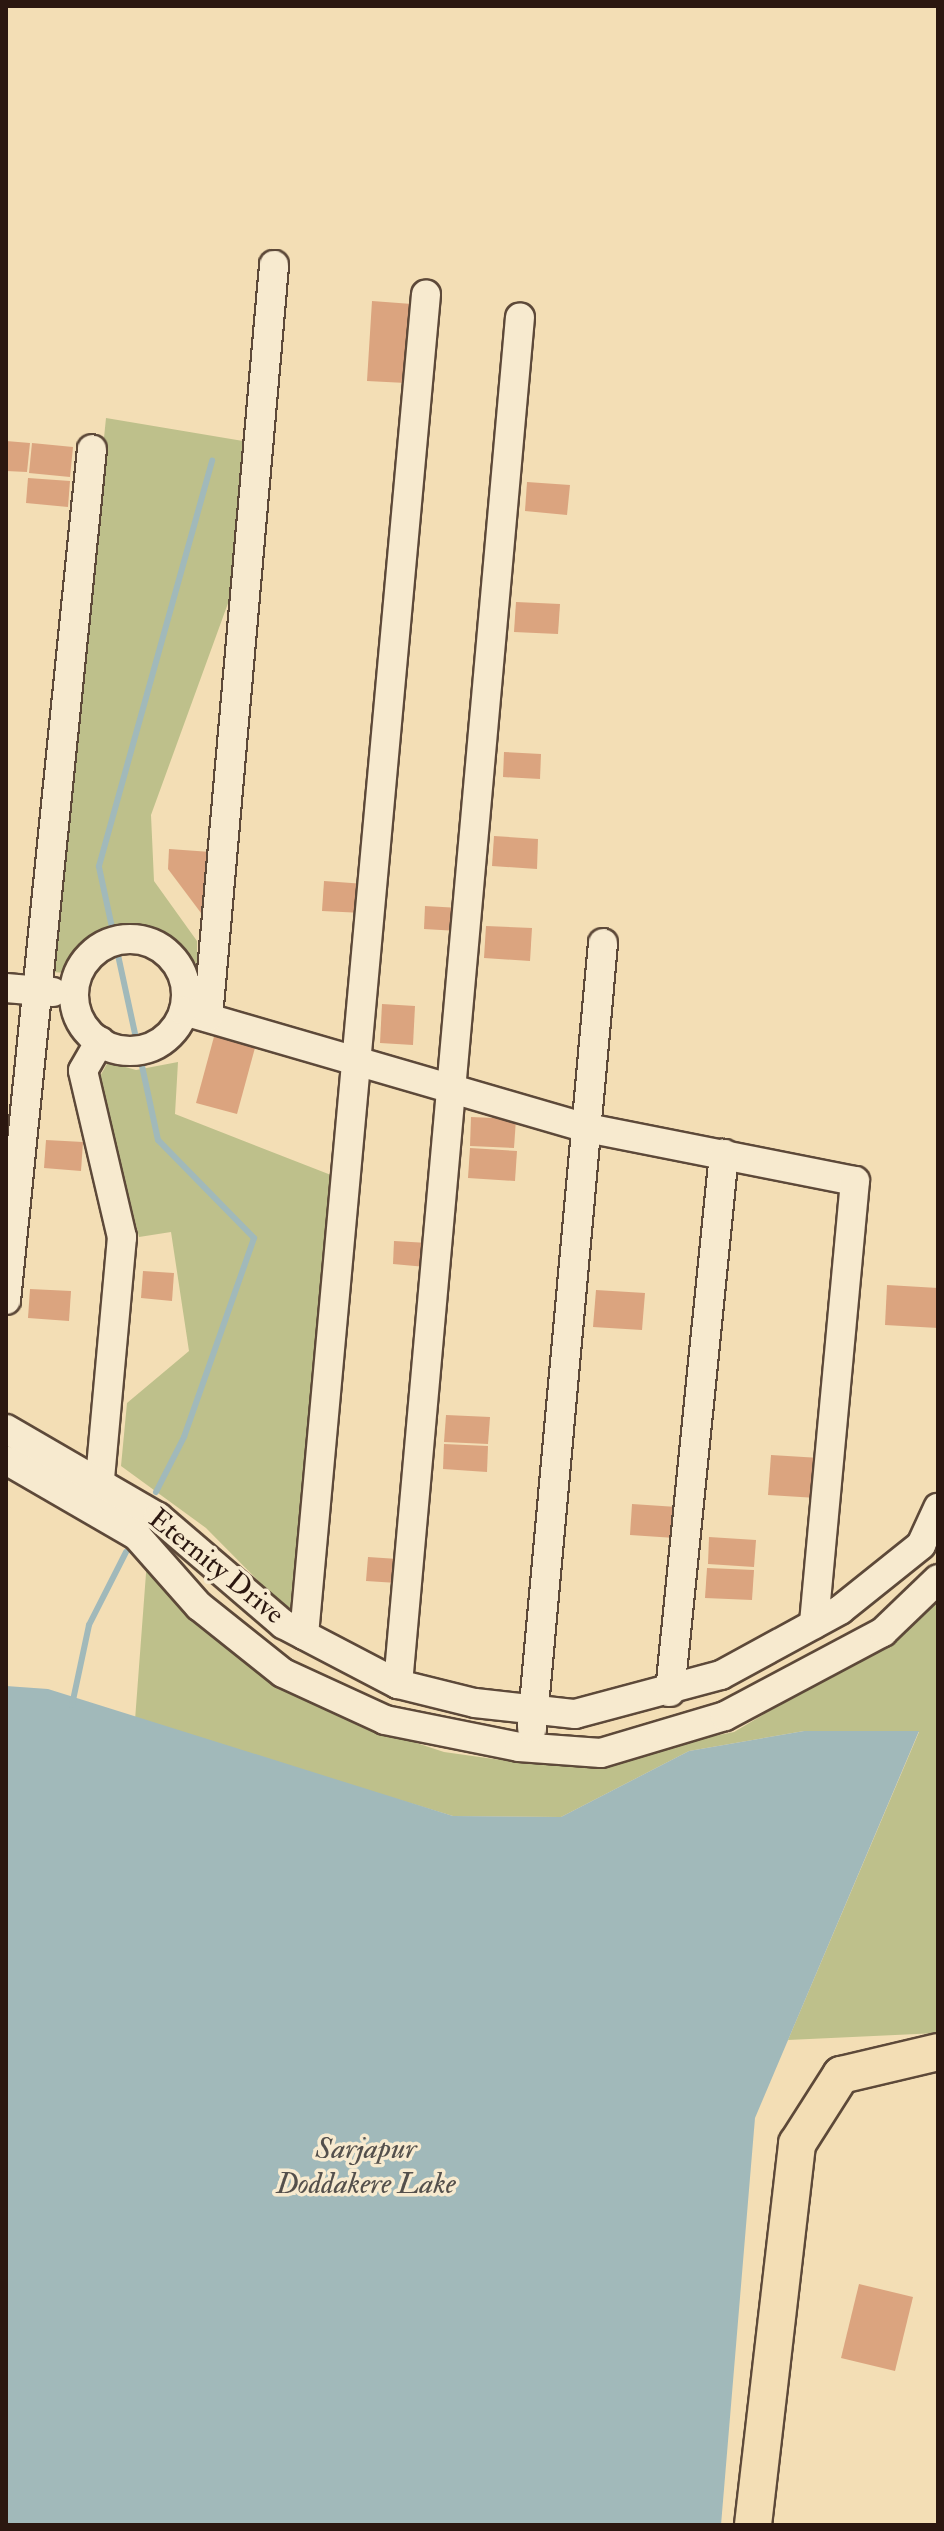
<!DOCTYPE html>
<html>
<head>
<meta charset="utf-8">
<style>
  body { margin:0 }
  #map { position:relative; width:944px; height:2531px; overflow:hidden; background:#f3deb5; font-family:"IM FELL Double Pica",serif }
  div>[style] { position:absolute }
  [style*='--x'] { left:calc(var(--x)*1px); top:calc(var(--y)*1px); width:calc(var(--w)*1px); rotate:calc(var(--a)*1deg) }
  .green>* { inset:0; background:#bec08b }
  .water>* { inset:0; background:#a1b9ba }
  .stream>* { height:6px; margin:-3px; padding:0 3px; transform-origin:3px; border-radius:3px; background:#a1b9ba }
  .building>* { inset:0; background:#dba47f }
  .roads { filter:drop-shadow(2px 0 #5d4939) drop-shadow(-2px 0 #5d4939) drop-shadow(0 2px #5d4939) drop-shadow(0 -2px #5d4939) }
  .minor>* { height:28px; margin:-14px; padding:0 14px; transform-origin:14px; border-radius:14px; background:#f7eacf }
  .minor>.ring { margin:-14px; padding:0; box-sizing:content-box; background:none; border:28px solid #f7eacf; border-radius:50% }
  .major>* { height:36px; margin:-18px; padding:0 18px; transform-origin:18px; border-radius:18px; background:#f3deb5 }
  span { translate:-50% -50%; white-space:nowrap; text-align:center; line-height:1.15; -webkit-text-stroke:7px #f7eacf; paint-order:stroke }
  .street-label { font-size:28px; color:#2b1710 }
  .water-label { font-size:30px; color:#54504c; font-style:italic }
  .frame { position:absolute; inset:0; border:8px solid #2b1710; pointer-events:none }
</style>
</head>
<body>
<div id="map">
  <div class="green">
    <div style="clip-path:polygon(106px 418px,243px 441px,231px 595px,151px 815px,154px 881px,197px 941px,197px 964px,167px 935px,126px 928px,91px 943px,68px 973px,50px 972px)"></div>
    <div style="clip-path:polygon(108px 1062px,136px 1070px,178px 1062px,175px 1114px,331px 1175px,294px 1617px,206px 1528px,121px 1466px,127px 1403px,189px 1351px,171px 1232px,139px 1237px,99px 1078px)"></div>
    <div style="clip-path:polygon(147px 1560px,386px 1733px,444px 1752px,529px 1764px,585px 1762px,734px 1732px,877px 1647px,938px 1593px,938px 2033px,788px 2040px,919px 1732px,804px 1731px,689px 1751px,561px 1817px,453px 1816px,135px 1720px)"></div>
  </div>
  <div class="water">
    <div style="clip-path:polygon(6px 1686px,48px 1689px,453px 1816px,561px 1817px,689px 1751px,804px 1731px,919px 1731px,755px 2118px,721px 2525px,6px 2525px)"></div>
  </div>
  <div class="stream">
    <div style="--x:156;--y:1492;--w:62;--a:-63"></div>
    <div style="--x:184;--y:1437;--w:211;--a:-70.6"></div>
    <div style="--x:254;--y:1238;--w:137;--a:-134.4"></div>
    <div style="--x:158;--y:1140;--w:280;--a:-102.2"></div>
    <div style="--x:99;--y:866;--w:421;--a:-74.4"></div>
    <div style="--x:72;--y:1705;--w:82;--a:-78"></div>
    <div style="--x:89;--y:1625;--w:82;--a:-63.1"></div>
  </div>
  <div class="building">
    <div style="clip-path:polygon(372px 301px,412px 304px,406px 383px,367px 381px)"></div>
    <div style="clip-path:polygon(6px 441px,30px 443px,27px 472px,6px 471px)"></div>
    <div style="clip-path:polygon(32px 443px,73px 447px,70px 477px,29px 473px)"></div>
    <div style="clip-path:polygon(28px 478px,70px 481px,68px 507px,26px 503px)"></div>
    <div style="clip-path:polygon(527px 482px,570px 485px,567px 515px,525px 511px)"></div>
    <div style="clip-path:polygon(516px 602px,560px 604px,558px 634px,514px 632px)"></div>
    <div style="clip-path:polygon(504px 752px,541px 754px,540px 779px,503px 777px)"></div>
    <div style="clip-path:polygon(494px 836px,538px 839px,537px 869px,492px 866px)"></div>
    <div style="clip-path:polygon(169px 849px,211px 852px,207px 921px,168px 869px)"></div>
    <div style="clip-path:polygon(324px 881px,365px 884px,363px 913px,322px 911px)"></div>
    <div style="clip-path:polygon(425px 906px,460px 908px,458px 931px,424px 929px)"></div>
    <div style="clip-path:polygon(486px 926px,532px 928px,530px 961px,484px 958px)"></div>
    <div style="clip-path:polygon(382px 1004px,415px 1006px,413px 1045px,380px 1043px)"></div>
    <div style="clip-path:polygon(215px 1033px,256px 1044px,237px 1114px,196px 1103px)"></div>
    <div style="clip-path:polygon(471px 1117px,516px 1119px,514px 1148px,470px 1146px)"></div>
    <div style="clip-path:polygon(46px 1140px,83px 1142px,81px 1171px,44px 1168px)"></div>
    <div style="clip-path:polygon(470px 1148px,517px 1151px,515px 1181px,468px 1178px)"></div>
    <div style="clip-path:polygon(394px 1241px,428px 1243px,426px 1267px,393px 1264px)"></div>
    <div style="clip-path:polygon(143px 1271px,174px 1273px,172px 1301px,141px 1298px)"></div>
    <div style="clip-path:polygon(887px 1285px,938px 1288px,938px 1328px,885px 1325px)"></div>
    <div style="clip-path:polygon(30px 1289px,71px 1291px,69px 1321px,28px 1318px)"></div>
    <div style="clip-path:polygon(596px 1290px,645px 1293px,642px 1330px,593px 1327px)"></div>
    <div style="clip-path:polygon(446px 1415px,490px 1417px,488px 1444px,444px 1442px)"></div>
    <div style="clip-path:polygon(444px 1444px,488px 1446px,487px 1472px,443px 1469px)"></div>
    <div style="clip-path:polygon(771px 1455px,820px 1458px,817px 1498px,768px 1495px)"></div>
    <div style="clip-path:polygon(632px 1504px,677px 1507px,675px 1538px,630px 1535px)"></div>
    <div style="clip-path:polygon(709px 1537px,756px 1540px,754px 1567px,708px 1564px)"></div>
    <div style="clip-path:polygon(368px 1557px,398px 1559px,397px 1583px,366px 1581px)"></div>
    <div style="clip-path:polygon(707px 1568px,754px 1570px,752px 1600px,705px 1598px)"></div>
    <div style="clip-path:polygon(859px 2284px,913px 2297px,895px 2371px,841px 2358px)"></div>
  </div>
  <div class="roads">
    <div class="minor">
      <div class="ring" style="left:74px;top:939px;width:84px;height:84px"></div>
      <div style="--x:6;--y:988;--w:47;--a:4.9"></div>
      <div style="--x:184;--y:1011;--w:420;--a:16.2"></div>
      <div style="--x:587;--y:1128;--w:273;--a:11.2"></div>
      <div style="--x:855;--y:1181;--w:445;--a:95.3"></div>
      <div style="--x:208;--y:1017;--w:755;--a:-84.98"></div>
      <div style="--x:100;--y:1041;--w:34;--a:120"></div>
      <div style="--x:83;--y:1071;--w:171;--a:76.8"></div>
      <div style="--x:122;--y:1237;--w:245;--a:95.2"></div>
      <div style="--x:6;--y:1300;--w:855;--a:-84.23"></div>
      <div style="--x:6;--y:1429;--w:176;--a:30.1"></div>
      <div style="--x:158;--y:1517;--w:165;--a:40.6"></div>
      <div style="--x:283;--y:1624;--w:130;--a:27.6"></div>
      <div style="--x:398;--y:1684;--w:79;--a:13.9"></div>
      <div style="--x:475;--y:1703;--w:101;--a:6.3"></div>
      <div style="--x:575;--y:1714;--w:151;--a:-15"></div>
      <div style="--x:721;--y:1675;--w:136;--a:-28.6"></div>
      <div style="--x:840;--y:1610;--w:104;--a:-38.7"></div>
      <div style="--x:921;--y:1545;--w:41;--a:-65.3"></div>
      <div style="--x:6;--y:1460;--w:151;--a:30.1"></div>
      <div style="--x:137;--y:1536;--w:94;--a:48.5"></div>
      <div style="--x:199;--y:1606;--w:107;--a:38.6"></div>
      <div style="--x:283;--y:1673;--w:112;--a:24.7"></div>
      <div style="--x:385;--y:1720;--w:137;--a:11.4"></div>
      <div style="--x:519;--y:1747;--w:82;--a:4.2"></div>
      <div style="--x:601;--y:1753;--w:129;--a:-16.6"></div>
      <div style="--x:725;--y:1716;--w:179;--a:-28"></div>
      <div style="--x:883;--y:1632;--w:76;--a:-43.9"></div>
      <div style="--x:304;--y:1635;--w:1346;--a:-84.8"></div>
      <div style="--x:398;--y:1684;--w:1372;--a:-84.9"></div>
      <div style="--x:670;--y:1692;--w:541;--a:-84.27"></div>
      <div style="--x:532;--y:1728;--w:788;--a:-84.83"></div>
    </div>
    <div class="major">
      <div style="--x:753;--y:2525;--w:384;--a:-83.4"></div>
      <div style="--x:797;--y:2144;--w:82;--a:-57.5"></div>
      <div style="--x:841;--y:2075;--w:100;--a:-13.3"></div>
    </div>
  </div>
  <div class="street-label">
    <span style="left:216px;top:1567px;rotate:39deg">Eternity Drive</span>
  </div>
  <div class="water-label">
    <span style="left:366px;top:2166px">Sarjapur<br>Doddakere Lake</span>
  </div>
  <div class="frame"></div>
</div>
</body>
</html>
